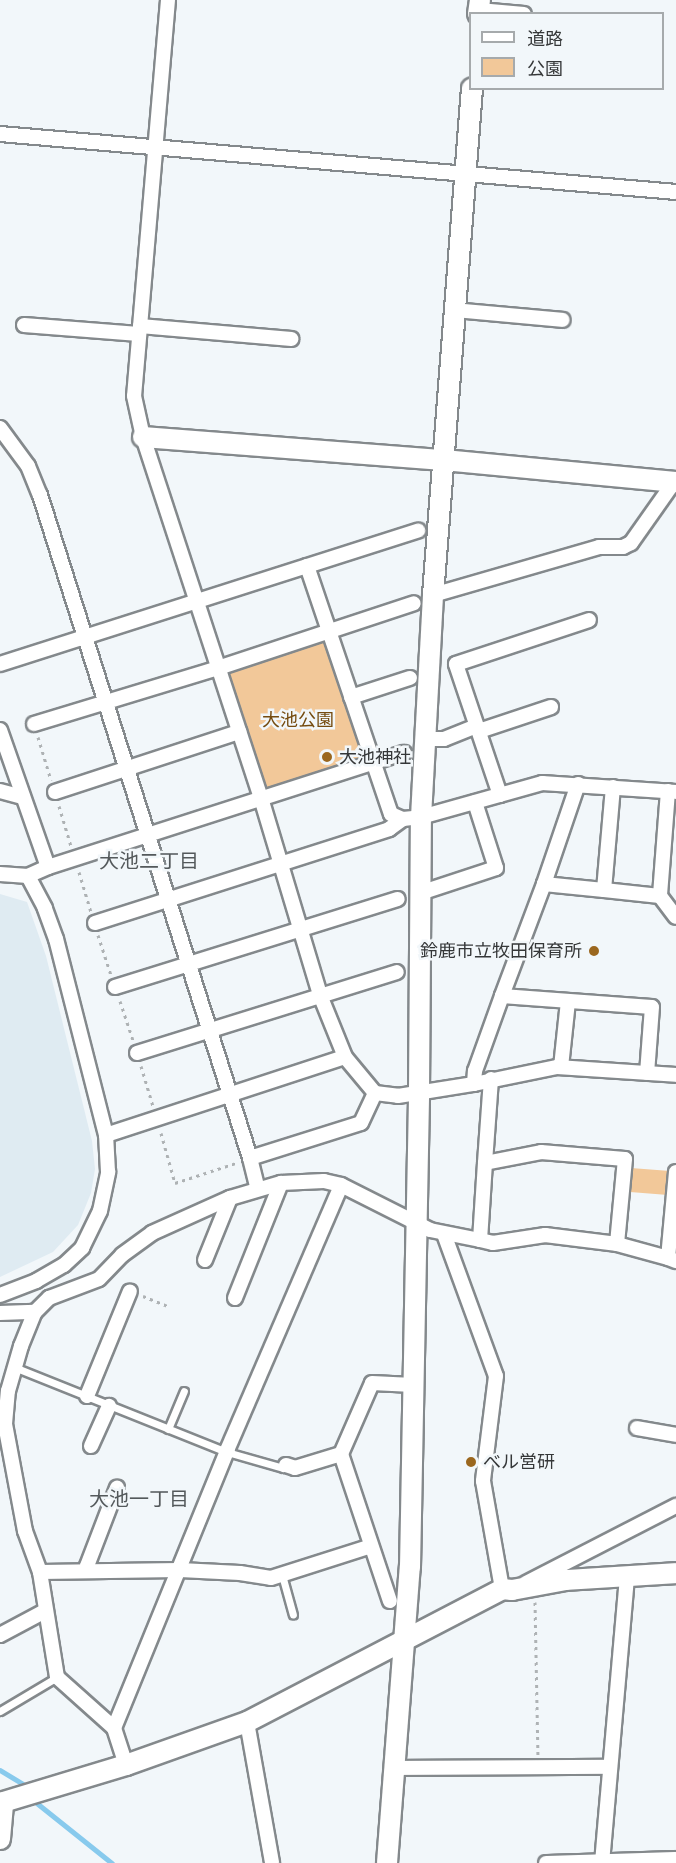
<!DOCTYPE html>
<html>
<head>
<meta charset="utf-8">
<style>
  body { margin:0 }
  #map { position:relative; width:676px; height:1863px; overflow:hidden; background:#f2f7fa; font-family:"Fira Sans Condensed","Noto Sans JP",sans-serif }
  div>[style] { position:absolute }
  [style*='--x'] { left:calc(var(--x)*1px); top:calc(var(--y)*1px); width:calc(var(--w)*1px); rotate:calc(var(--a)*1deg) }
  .built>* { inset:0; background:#dfebf2 }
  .green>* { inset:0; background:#f2c899 }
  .stream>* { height:4.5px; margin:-2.25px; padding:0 2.25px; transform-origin:2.25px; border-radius:2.25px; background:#88caed }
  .path>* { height:3px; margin-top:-1.5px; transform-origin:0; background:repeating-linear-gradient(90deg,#aeb2b4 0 3px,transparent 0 7.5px) }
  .roads { filter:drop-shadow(2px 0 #84898c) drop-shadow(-2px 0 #84898c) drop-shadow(0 2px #84898c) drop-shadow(0 -2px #84898c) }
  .lane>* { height:7px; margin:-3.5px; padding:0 3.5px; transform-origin:3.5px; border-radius:3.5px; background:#fff }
  .street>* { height:14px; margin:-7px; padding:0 7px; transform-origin:7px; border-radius:7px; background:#fff }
  .secondary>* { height:20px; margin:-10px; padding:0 10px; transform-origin:10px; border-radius:10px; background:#fff }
  .dots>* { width:16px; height:16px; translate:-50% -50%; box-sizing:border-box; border:3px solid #f2f7fa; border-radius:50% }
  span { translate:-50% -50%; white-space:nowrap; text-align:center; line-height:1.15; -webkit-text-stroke:5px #f2f7fa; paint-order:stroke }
  .park-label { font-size:18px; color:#754b0f }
  .poi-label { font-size:18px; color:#353738 }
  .left { translate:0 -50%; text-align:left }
  .right { translate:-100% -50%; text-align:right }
  .neighbourhood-label { font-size:20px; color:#54595b }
  .legend { position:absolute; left:469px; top:12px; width:195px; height:78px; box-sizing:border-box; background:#f2f7fa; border:2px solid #a6aaac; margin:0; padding:8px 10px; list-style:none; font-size:18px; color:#353738 }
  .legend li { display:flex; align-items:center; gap:12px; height:30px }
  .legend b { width:30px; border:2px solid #a6aaac }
</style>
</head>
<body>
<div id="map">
  <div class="built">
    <div style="clip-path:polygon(0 894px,27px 902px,46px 956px,92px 1141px,95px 1169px,91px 1193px,78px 1225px,53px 1252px,0 1277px)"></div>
  </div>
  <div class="green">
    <div style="clip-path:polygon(321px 637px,327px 639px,367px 758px,362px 762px,265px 793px,228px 674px,232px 668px)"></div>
    <div style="clip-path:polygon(631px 1168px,670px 1171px,668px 1195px,630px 1192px)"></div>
  </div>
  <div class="stream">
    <div style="--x:0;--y:1770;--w:26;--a:31"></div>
    <div style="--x:37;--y:1803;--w:96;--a:38.7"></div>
  </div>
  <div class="path">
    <div style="--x:38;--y:737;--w:45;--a:73.2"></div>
    <div style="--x:59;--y:806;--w:42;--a:73.3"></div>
    <div style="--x:79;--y:872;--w:42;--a:73.3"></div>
    <div style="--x:98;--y:935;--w:42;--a:72"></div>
    <div style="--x:120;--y:1001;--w:41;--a:71.6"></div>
    <div style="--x:141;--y:1066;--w:42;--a:73.3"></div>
    <div style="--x:161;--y:1133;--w:52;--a:74.4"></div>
    <div style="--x:175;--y:1183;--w:67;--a:-18.2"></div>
    <div style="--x:143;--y:1296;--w:29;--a:22"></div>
    <div style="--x:535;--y:1602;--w:153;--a:88.9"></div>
  </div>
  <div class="roads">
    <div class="lane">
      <div style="--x:14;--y:1367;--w:229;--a:21.8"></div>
      <div style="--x:227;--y:1452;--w:58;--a:15.9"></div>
      <div style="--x:283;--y:1468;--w:4;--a:-45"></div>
      <div style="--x:168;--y:1429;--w:41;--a:-67.2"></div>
      <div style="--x:282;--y:1575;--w:41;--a:74.6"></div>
      <div style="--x:0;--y:1711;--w:66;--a:-30.8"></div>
    </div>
    <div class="street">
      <div style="--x:168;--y:0;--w:397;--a:94.9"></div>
      <div style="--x:134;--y:396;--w:42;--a:77.6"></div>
      <div style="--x:143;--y:437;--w:380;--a:71.9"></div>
      <div style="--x:261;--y:798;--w:206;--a:73.3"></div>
      <div style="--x:320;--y:995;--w:67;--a:68"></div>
      <div style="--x:345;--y:1057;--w:47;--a:50.2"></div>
      <div style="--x:375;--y:1093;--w:23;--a:7"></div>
      <div style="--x:398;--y:1096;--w:77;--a:-9"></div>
      <div style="--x:474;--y:1084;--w:85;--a:-11.6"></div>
      <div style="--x:557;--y:1067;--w:119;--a:3.8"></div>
      <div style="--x:479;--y:10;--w:45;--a:5.1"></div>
      <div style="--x:0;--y:134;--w:678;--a:4.9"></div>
      <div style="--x:454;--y:310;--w:109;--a:5.2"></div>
      <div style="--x:24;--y:325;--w:115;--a:4.5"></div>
      <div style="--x:140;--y:326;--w:152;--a:4.9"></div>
      <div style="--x:0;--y:428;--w:47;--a:53.6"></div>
      <div style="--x:28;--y:466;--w:31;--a:68"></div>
      <div style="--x:40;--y:495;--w:695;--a:72.42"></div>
      <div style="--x:250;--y:1158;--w:32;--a:76"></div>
      <div style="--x:307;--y:566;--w:262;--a:71.3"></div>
      <div style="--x:391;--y:814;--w:13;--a:23"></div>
      <div style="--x:403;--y:819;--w:18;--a:-6"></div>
      <div style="--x:421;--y:817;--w:126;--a:-15.7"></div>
      <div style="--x:542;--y:783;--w:134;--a:3.8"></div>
      <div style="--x:433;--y:595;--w:173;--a:-16.1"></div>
      <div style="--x:599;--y:547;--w:24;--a:0"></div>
      <div style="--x:623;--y:547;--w:9;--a:-27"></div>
      <div style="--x:631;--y:543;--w:75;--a:-54.8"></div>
      <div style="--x:0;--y:664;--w:439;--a:-17.7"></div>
      <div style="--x:351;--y:697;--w:62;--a:-17.9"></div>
      <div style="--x:34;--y:724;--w:192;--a:-16.9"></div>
      <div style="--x:218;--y:668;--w:206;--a:-18.3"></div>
      <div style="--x:0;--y:730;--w:145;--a:70.7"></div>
      <div style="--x:48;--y:867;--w:22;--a:156"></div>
      <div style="--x:28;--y:876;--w:28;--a:-176"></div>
      <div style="--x:479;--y:731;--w:76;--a:-18.4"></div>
      <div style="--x:425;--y:739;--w:19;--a:0"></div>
      <div style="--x:444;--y:739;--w:35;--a:-22"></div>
      <div style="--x:578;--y:784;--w:106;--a:108.8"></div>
      <div style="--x:544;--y:884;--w:60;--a:5.7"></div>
      <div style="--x:613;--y:787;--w:103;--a:95"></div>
      <div style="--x:604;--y:890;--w:56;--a:6.1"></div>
      <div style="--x:0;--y:791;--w:24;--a:15"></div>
      <div style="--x:668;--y:791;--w:105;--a:94.4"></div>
      <div style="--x:660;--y:896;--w:26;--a:53"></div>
      <div style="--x:55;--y:792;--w:194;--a:-18.1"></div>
      <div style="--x:500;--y:795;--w:138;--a:-108.6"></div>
      <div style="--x:456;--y:664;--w:140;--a:-18.3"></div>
      <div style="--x:48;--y:867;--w:374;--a:-17.8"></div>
      <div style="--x:544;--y:884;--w:120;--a:110.6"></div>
      <div style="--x:502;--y:996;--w:150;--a:4.2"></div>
      <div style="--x:652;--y:1007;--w:66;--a:94.3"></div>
      <div style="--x:420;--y:893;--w:80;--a:-18.2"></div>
      <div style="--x:496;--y:868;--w:69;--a:-107.7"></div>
      <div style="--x:95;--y:923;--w:309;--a:-17.7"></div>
      <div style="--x:389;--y:829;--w:17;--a:-36"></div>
      <div style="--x:115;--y:987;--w:296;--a:-17.3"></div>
      <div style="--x:137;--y:1053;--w:272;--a:-17.3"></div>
      <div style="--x:561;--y:1067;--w:65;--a:-83.9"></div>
      <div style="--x:491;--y:1079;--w:84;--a:94.1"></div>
      <div style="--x:485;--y:1163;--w:57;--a:-11.1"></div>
      <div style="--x:541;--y:1152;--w:84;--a:4.8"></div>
      <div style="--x:625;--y:1159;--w:85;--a:95.4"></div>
      <div style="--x:617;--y:1244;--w:53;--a:15.4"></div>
      <div style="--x:474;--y:1084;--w:13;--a:-86"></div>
      <div style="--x:475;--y:1071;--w:80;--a:-70.2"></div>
      <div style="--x:106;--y:1135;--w:251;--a:-18.1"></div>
      <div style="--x:250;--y:1158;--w:116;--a:-17.5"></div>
      <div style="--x:361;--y:1123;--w:33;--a:-65"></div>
      <div style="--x:676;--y:1172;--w:86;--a:95.3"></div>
      <div style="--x:668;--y:1258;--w:9;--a:21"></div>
      <div style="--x:444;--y:1234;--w:151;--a:69.9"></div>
      <div style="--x:496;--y:1376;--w:106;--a:97.1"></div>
      <div style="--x:483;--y:1481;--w:110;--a:80"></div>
      <div style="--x:480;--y:1240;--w:13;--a:13"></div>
      <div style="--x:493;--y:1243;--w:53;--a:-8.7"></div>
      <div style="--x:545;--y:1235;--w:73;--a:7.1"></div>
      <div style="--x:205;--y:1260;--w:67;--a:-68"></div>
      <div style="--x:0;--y:1295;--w:39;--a:-21"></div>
      <div style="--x:36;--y:1281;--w:32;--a:-30"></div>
      <div style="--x:64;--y:1265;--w:25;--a:-43"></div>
      <div style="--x:82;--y:1248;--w:41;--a:-64.1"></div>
      <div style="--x:100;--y:1211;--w:40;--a:-78"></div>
      <div style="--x:108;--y:1172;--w:37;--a:-93"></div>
      <div style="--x:106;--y:1135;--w:202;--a:-104.3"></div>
      <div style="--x:56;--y:939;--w:33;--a:-110"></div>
      <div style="--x:45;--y:908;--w:36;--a:-118"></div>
      <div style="--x:235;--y:1298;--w:124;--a:-68.2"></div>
      <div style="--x:0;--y:1313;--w:35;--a:-2"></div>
      <div style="--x:87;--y:1396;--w:113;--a:-67.7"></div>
      <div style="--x:637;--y:1428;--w:40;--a:10"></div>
      <div style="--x:91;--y:1446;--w:44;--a:-65.8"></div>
      <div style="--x:341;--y:1454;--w:155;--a:71.6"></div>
      <div style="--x:286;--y:1465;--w:9;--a:18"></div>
      <div style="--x:295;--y:1468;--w:48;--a:-16.9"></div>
      <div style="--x:341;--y:1454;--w:77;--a:-66.4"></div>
      <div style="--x:372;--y:1383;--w:41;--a:2.8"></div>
      <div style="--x:87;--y:1571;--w:5;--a:-90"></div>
      <div style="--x:87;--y:1566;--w:84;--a:-69"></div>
      <div style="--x:40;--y:1572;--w:140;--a:-0.8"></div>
      <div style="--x:180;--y:1570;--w:60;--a:2.9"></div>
      <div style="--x:240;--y:1573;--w:31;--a:9"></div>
      <div style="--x:271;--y:1578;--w:105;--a:-17.7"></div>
      <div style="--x:526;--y:1583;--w:169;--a:-27.2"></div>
      <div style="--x:0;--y:1635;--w:51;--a:-28.1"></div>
      <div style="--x:247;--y:1722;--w:143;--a:79.9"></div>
      <div style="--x:114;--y:1728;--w:302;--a:-67.8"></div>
      <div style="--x:228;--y:1448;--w:286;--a:-66.7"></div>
      <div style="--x:126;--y:1765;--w:39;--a:-108"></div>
      <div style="--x:114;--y:1728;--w:76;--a:-138.2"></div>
      <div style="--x:57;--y:1677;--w:106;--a:-99.2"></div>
      <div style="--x:40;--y:1572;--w:44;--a:-110.1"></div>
      <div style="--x:25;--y:1531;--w:109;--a:-100.6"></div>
      <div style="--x:5;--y:1424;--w:33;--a:-85"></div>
      <div style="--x:8;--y:1391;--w:47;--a:-73.9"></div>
      <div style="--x:21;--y:1346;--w:37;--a:-68"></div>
      <div style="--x:35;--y:1312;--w:20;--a:-45"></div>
      <div style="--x:49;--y:1298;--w:53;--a:-20.8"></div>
      <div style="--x:99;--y:1279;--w:33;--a:-46"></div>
      <div style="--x:122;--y:1255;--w:37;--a:-36"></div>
      <div style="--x:152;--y:1233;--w:85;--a:-24.2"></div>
      <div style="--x:230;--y:1198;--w:53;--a:-16.4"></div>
      <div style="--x:281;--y:1183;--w:43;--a:-2.7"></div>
      <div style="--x:324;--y:1181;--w:17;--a:13"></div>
      <div style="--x:341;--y:1185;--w:100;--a:26.8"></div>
      <div style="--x:430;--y:1230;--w:51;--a:11.3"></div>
      <div style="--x:480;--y:1240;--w:77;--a:-86.3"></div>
      <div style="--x:395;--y:1768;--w:214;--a:-0.3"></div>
      <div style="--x:546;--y:1863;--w:130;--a:-1.8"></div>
      <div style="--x:602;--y:1863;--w:288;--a:-85"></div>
    </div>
    <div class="secondary">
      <div style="--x:478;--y:14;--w:14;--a:-82"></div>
      <div style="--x:143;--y:437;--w:301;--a:4.4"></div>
      <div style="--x:443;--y:460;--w:234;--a:5.4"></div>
      <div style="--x:0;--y:1803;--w:132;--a:-16.8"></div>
      <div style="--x:126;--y:1765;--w:128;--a:-19.6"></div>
      <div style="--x:247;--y:1722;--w:288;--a:-27.5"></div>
      <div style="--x:502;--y:1589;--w:10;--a:6"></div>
      <div style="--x:512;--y:1590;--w:55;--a:-10.5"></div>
      <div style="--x:566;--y:1580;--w:110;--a:-3.6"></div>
      <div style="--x:0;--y:1839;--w:37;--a:-85"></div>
      <div style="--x:387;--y:1863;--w:297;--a:-85.6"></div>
      <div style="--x:410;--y:1567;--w:475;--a:-88.9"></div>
      <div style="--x:419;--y:1092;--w:275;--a:-89.6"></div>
      <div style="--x:421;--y:817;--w:222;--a:-86.9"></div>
      <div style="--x:433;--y:595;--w:508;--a:-85.6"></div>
    </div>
  </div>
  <div class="dots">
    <div style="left:327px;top:757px;background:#9b671e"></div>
    <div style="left:594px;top:951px;background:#9b671e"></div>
    <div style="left:471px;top:1462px;background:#9b671e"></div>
  </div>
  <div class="park-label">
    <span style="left:298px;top:720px">大池公園</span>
  </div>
  <div class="poi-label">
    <span class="left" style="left:339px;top:757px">大池神社</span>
    <span class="right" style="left:582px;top:951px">鈴鹿市立牧田保育所</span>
    <span class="left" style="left:483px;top:1462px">べル営研</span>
  </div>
  <div class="neighbourhood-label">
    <span style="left:149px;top:861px">大池二丁目</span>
    <span style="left:139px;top:1499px">大池一丁目</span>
  </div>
  <ul class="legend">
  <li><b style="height:8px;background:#fff"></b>道路</li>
  <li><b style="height:16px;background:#f2c899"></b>公園</li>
  </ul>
</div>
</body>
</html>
